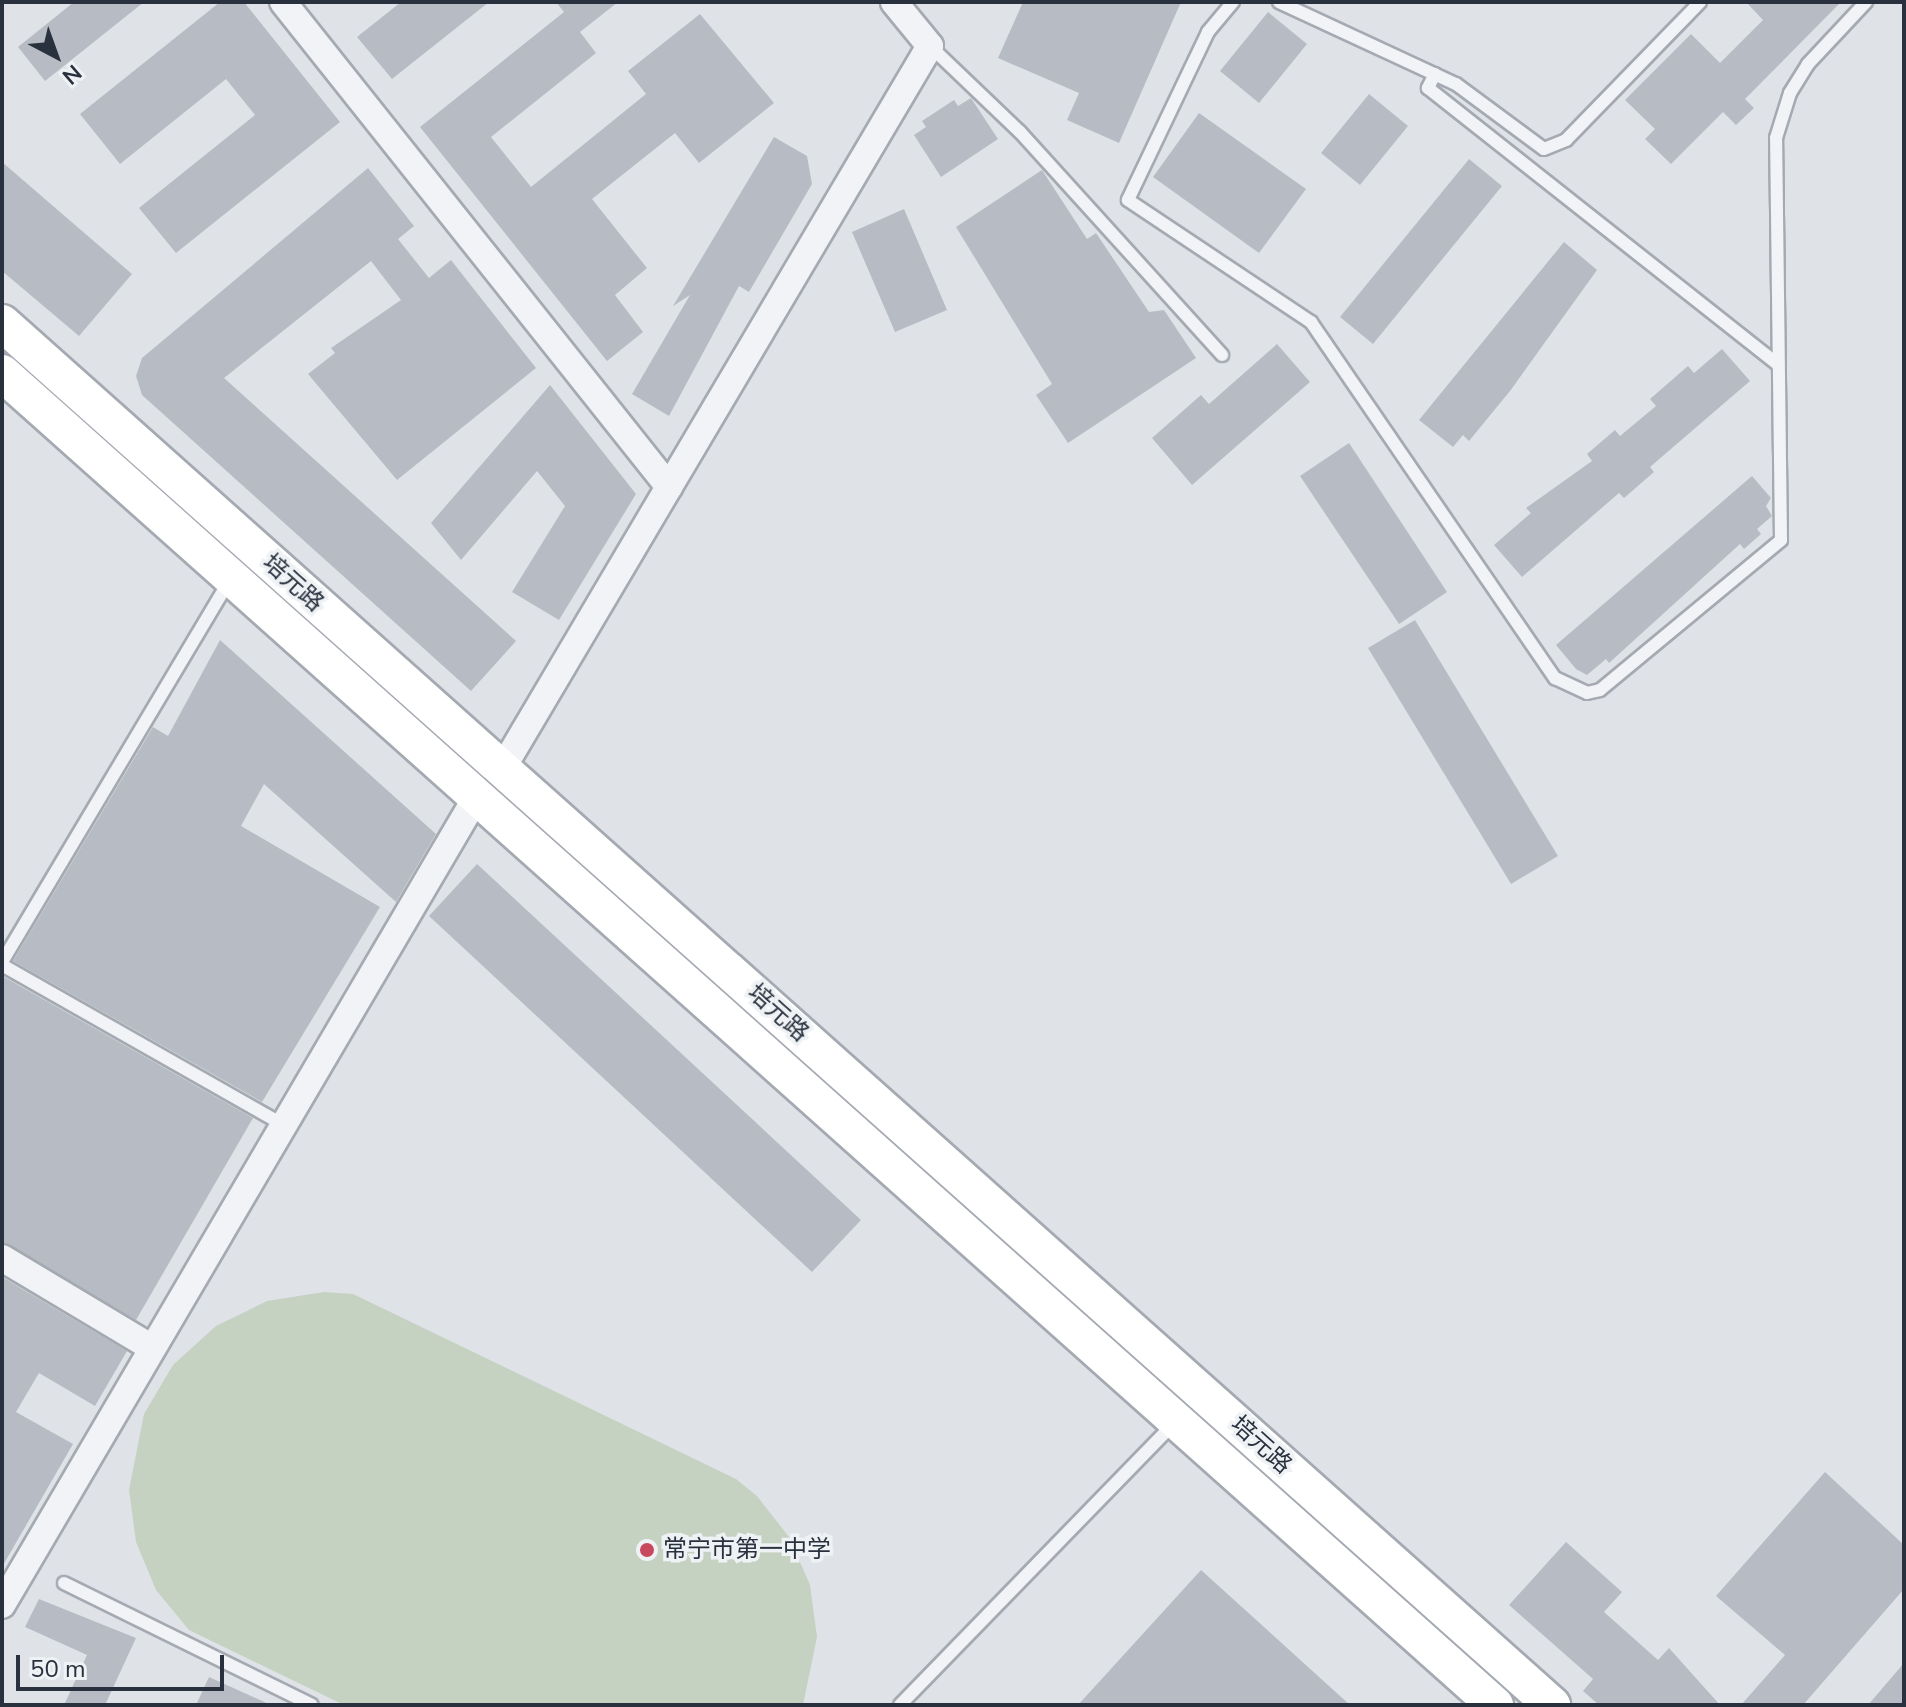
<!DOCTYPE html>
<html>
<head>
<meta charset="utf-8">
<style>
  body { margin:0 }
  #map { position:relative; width:1906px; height:1707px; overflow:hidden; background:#dfe3e8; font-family:"Nunito Sans","Noto Sans SC",sans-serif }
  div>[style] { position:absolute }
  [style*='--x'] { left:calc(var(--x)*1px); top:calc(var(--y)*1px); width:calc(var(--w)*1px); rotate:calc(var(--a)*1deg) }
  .green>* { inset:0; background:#c5d1c1 }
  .building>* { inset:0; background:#b7bcc4 }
  .roads { filter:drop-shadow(2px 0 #a5aab2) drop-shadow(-2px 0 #a5aab2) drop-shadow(0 2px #a5aab2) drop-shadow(0 -2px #a5aab2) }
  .lane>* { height:12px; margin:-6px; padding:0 6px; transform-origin:6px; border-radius:6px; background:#f2f3f6 }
  .street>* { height:26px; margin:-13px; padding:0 13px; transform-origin:13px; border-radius:13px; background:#f2f3f6 }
  .secondary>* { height:36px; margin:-18px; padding:0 18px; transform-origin:18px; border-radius:18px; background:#fff }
  .dots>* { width:22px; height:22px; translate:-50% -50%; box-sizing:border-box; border:4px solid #eff2f5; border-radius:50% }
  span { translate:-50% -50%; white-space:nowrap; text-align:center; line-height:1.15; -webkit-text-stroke:7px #eff2f5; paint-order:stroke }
  .street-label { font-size:24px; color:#29313e }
  .poi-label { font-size:24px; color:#29313e }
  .left { translate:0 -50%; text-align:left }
  .frame { position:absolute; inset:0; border:4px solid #29313e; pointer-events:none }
  .north { position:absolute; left:16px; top:16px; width:80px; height:80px; -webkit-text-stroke:6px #eff2f5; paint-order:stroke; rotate:139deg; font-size:22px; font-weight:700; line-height:32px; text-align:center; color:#29313e }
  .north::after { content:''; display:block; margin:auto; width:28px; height:36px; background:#29313e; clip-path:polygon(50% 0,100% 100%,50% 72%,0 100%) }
  .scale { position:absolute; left:16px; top:1655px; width:208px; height:36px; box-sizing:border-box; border:4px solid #29313e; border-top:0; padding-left:10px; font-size:24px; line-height:28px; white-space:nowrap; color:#29313e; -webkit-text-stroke:6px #eff2f5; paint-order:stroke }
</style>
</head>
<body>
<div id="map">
  <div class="green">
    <div style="clip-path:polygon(324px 1292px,353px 1294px,736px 1479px,757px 1496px,789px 1537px,810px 1585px,817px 1637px,803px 1705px,344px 1705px,189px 1630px,156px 1590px,136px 1542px,129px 1490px,144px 1414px,173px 1365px,216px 1326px,267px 1301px)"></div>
  </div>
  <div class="building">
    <div style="clip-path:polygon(74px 2px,144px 2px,45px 81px,18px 47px)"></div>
    <div style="clip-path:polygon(220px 2px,244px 2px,340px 122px,176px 253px,139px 208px,255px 115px,226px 79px,120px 164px,80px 114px)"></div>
    <div style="clip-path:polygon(401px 2px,489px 2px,392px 79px,357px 37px)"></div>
    <div style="clip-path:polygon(556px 2px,618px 2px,580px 32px,596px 53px,491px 137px,531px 187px,646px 94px,628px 71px,700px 14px,774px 103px,699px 163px,675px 133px,592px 199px,647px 268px,615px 295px,643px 332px,607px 361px,420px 127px,564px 12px)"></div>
    <div style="clip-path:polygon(1023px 2px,1181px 2px,1119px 143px,1067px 120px,1079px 93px,998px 58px)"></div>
    <div style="clip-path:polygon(1746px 2px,1841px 2px,1745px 99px,1754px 108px,1736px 125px,1723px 112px,1671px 164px,1645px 139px,1655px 129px,1625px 100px,1691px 34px,1720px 63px,1763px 20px)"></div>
    <div style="clip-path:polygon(1268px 12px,1307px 44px,1259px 103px,1220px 71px)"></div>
    <div style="clip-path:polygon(1369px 94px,1408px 126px,1360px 185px,1321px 153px)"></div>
    <div style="clip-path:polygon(971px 98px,998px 139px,941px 177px,914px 135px,926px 127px,922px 121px,954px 100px,958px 106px)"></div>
    <div style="clip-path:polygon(1199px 113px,1306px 189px,1259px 253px,1153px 177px)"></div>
    <div style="clip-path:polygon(774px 137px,807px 156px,812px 184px,749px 292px,739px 286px,669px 416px,632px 394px,690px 295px,673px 306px)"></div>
    <div style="clip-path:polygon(1469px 159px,1502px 186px,1373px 344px,1340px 317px)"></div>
    <div style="clip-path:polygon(2px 162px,132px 274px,79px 336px,2px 271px)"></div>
    <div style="clip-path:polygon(368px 168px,414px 226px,398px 239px,429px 278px,451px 260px,536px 368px,397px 480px,308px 374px,335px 353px,331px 348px,401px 300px,371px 261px,224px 378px,516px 641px,471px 691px,142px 395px,136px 376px,142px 358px)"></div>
    <div style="clip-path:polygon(1042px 170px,1087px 239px,1096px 233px,1149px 312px,1164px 310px,1196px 358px,1068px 443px,1036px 395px,1052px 384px,956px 227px)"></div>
    <div style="clip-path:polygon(904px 209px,947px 310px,895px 332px,852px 232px)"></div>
    <div style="clip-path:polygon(1564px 242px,1597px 270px,1510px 391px,1469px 441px,1463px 435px,1453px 447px,1419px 420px)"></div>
    <div style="clip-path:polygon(1277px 344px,1310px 382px,1192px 485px,1152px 438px,1201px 395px,1209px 404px)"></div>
    <div style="clip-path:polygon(1722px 349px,1750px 381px,1650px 467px,1654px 472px,1624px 498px,1619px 493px,1522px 577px,1494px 545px,1531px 513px,1526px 508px,1592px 461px,1587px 454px,1615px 430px,1620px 436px,1656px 406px,1650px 399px,1688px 366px,1694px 373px)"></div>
    <div style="clip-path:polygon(550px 385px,636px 494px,559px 620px,512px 592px,565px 506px,537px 471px,461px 560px,431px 523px)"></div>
    <div style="clip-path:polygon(1349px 443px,1447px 592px,1399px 624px,1300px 476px)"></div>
    <div style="clip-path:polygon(1752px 476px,1771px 498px,1766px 506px,1772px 516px,1757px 529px,1761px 534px,1744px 549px,1740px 544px,1609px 663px,1606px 659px,1587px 675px,1576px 669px,1556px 645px)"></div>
    <div style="clip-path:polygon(1415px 620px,1558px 856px,1511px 884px,1368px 648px)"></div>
    <div style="clip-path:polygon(220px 640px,436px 834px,396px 902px,264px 784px,241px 826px,380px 907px,262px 1102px,13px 961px,153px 727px,168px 736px)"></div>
    <div style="clip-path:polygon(477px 864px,861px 1220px,812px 1272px,429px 916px)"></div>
    <div style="clip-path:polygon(4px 977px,253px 1118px,136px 1320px,2px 1242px)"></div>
    <div style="clip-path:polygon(2px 1277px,127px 1351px,95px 1406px,39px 1373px,16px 1412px,73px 1444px,2px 1567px)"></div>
    <div style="clip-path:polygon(1825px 1472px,1904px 1545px,1904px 1589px,1803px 1705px,1741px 1705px,1785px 1655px,1716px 1596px)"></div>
    <div style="clip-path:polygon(1566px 1542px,1622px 1592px,1604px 1612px,1658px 1660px,1669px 1648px,1720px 1705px,1599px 1705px,1583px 1691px,1593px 1679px,1509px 1605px)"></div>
    <div style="clip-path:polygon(1201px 1570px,1350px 1705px,1078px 1705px)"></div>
    <div style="clip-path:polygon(39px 1599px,136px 1638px,105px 1705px,64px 1705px,87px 1655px,25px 1627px)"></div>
    <div style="clip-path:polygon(1904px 1663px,1904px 1705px,1868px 1705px)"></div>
    <div style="clip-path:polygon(209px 1677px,271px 1705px,196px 1705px)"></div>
  </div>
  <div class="roads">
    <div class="lane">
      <div style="--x:1233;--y:2;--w:39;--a:130"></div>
      <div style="--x:1208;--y:32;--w:186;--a:115.5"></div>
      <div style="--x:1128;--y:200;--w:220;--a:33.7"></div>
      <div style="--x:1311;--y:322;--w:432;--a:55.6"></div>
      <div style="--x:1555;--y:678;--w:35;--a:25"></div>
      <div style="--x:1587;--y:693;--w:13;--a:-13"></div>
      <div style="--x:1600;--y:690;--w:235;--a:-39.6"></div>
      <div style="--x:1781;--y:540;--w:402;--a:-90.7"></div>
      <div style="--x:1776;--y:138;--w:47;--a:-72.7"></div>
      <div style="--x:1790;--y:93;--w:34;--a:-58"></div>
      <div style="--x:1808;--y:64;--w:85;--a:-46.9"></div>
      <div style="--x:1279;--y:2;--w:195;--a:24.9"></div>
      <div style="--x:1456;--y:84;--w:109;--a:36.5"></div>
      <div style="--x:1544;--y:149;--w:24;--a:-22"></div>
      <div style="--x:1566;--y:140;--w:192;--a:-45.8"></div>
      <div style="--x:930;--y:46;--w:124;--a:43.7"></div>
      <div style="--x:1020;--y:132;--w:301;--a:47.8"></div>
      <div style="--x:1435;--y:74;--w:16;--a:117"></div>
      <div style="--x:1428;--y:88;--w:446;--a:38.3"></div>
      <div style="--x:2;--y:962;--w:445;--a:-59.2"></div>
      <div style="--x:2;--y:965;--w:322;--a:29.6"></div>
      <div style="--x:64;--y:1583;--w:276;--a:26.2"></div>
      <div style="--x:900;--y:1705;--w:393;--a:-45.8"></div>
    </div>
    <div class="street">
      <div style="--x:283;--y:2;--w:620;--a:51.48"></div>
      <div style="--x:502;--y:769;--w:840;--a:-59.38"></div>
      <div style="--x:930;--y:46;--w:57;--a:-129.3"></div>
      <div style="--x:2;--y:1258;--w:171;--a:30.9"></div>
      <div style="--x:2;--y:1605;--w:938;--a:-59.58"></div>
    </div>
    <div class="secondary">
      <div style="--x:2;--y:323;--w:2077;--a:41.72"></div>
      <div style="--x:2;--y:373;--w:2001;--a:41.74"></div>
    </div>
  </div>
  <div class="dots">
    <div style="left:647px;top:1550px;background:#c8495e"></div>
  </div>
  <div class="street-label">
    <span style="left:293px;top:583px;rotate:42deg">培元路</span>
    <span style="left:778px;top:1013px;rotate:42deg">培元路</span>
    <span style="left:1261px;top:1445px;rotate:42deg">培元路</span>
  </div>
  <div class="poi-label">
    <span class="left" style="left:663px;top:1550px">常宁市第一中学</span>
  </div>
  <div class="frame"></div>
  <div class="north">N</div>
  <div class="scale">50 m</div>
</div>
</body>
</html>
